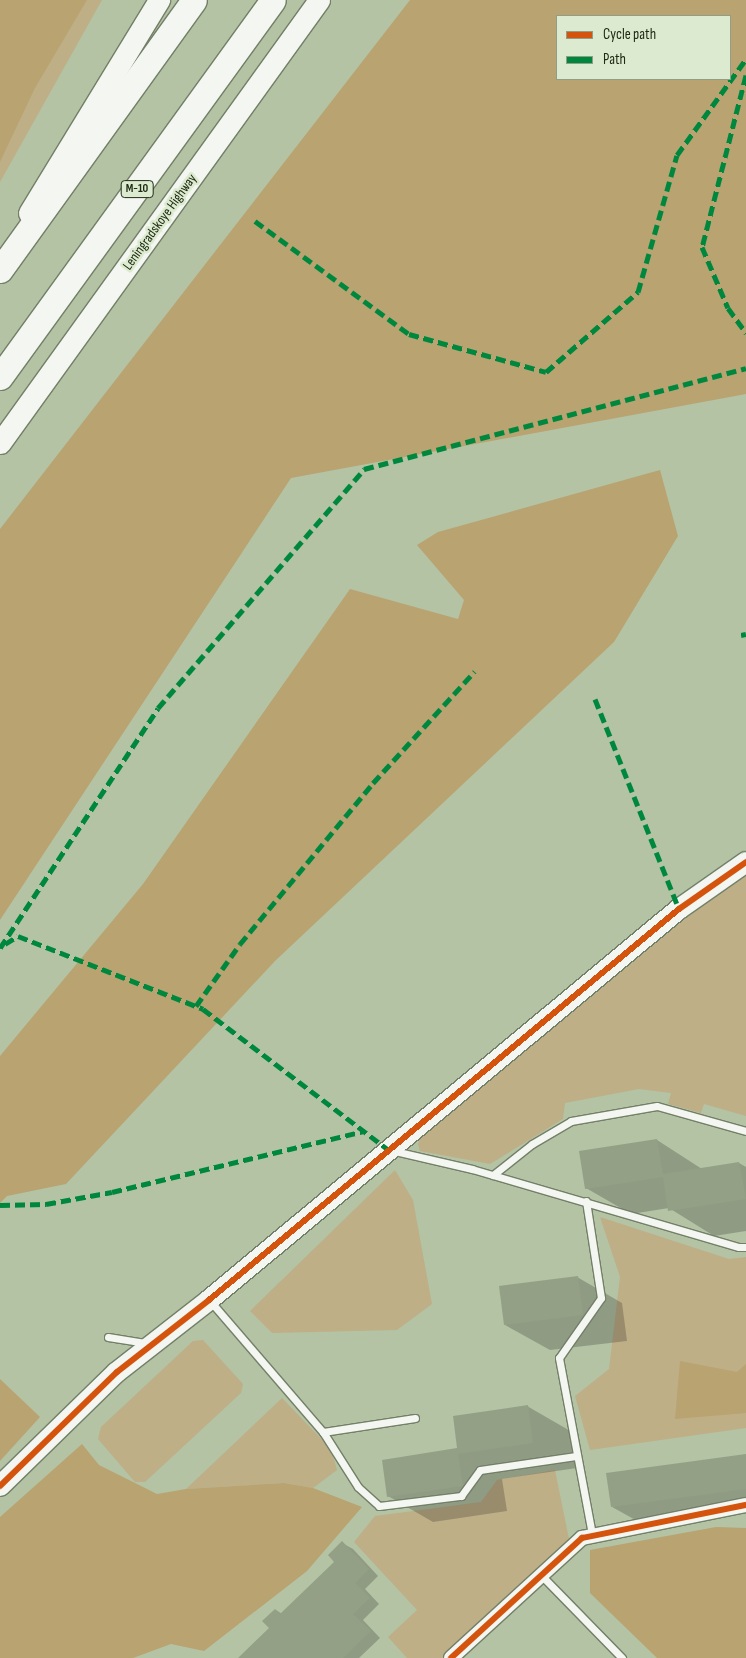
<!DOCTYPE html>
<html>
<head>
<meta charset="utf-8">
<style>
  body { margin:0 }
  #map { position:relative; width:746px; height:1658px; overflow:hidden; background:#b3c3a4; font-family:"Sofia Sans Condensed",sans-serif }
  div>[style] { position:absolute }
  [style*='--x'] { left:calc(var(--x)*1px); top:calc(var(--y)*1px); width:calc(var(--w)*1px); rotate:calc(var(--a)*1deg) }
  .green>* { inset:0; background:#beaf87 }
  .forest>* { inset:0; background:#b9a371 }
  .shadow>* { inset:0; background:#0003 }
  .building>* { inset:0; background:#93a085 }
  .roads { filter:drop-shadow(1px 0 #737f67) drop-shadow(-1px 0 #737f67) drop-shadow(0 1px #737f67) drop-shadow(0 -1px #737f67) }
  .lane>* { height:7px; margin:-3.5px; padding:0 3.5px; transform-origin:3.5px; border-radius:3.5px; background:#f4f6f1 }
  .street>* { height:14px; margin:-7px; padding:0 7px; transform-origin:7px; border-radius:7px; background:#f4f6f1 }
  .secondary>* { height:20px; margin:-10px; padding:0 10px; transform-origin:10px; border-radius:10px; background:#f4f6f1 }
  .primary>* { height:21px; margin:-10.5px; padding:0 10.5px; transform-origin:10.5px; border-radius:10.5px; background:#f4f6f1 }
  .highway>* { height:25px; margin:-12.5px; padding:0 12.5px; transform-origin:12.5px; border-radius:12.5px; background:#f4f6f1 }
  .quiet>* { height:5px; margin-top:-2.5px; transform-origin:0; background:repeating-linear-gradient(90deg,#00873e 0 10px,transparent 0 15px) }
  .cycleway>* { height:6px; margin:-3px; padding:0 3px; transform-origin:3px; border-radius:3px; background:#d4540d }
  span { translate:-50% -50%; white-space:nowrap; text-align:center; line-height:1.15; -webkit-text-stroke:5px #dcebcf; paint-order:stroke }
  .shield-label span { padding:1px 4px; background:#dcebcf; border:1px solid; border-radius:4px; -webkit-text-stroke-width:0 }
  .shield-label { font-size:12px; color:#202b15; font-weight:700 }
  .street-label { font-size:14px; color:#202b15 }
  .legend { position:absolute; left:556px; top:15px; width:175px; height:65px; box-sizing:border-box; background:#dcebcf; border:1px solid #919e85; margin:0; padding:6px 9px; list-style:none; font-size:15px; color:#202b15 }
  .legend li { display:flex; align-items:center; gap:10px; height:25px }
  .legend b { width:25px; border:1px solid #919e85 }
</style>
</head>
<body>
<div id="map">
  <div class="green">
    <div style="clip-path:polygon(0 0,102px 0,0 182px)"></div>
    <div style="clip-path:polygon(746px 873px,746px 1116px,704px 1104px,701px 1113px,668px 1104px,671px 1093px,639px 1089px,565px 1103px,563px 1119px,490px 1164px,420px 1151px,418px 1144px,421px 1137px,686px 918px)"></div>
    <div style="clip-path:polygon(395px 1170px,413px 1200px,432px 1304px,397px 1330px,272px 1333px,250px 1311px)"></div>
    <div style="clip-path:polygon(600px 1217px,729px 1259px,746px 1257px,746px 1428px,590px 1450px,575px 1396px,609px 1369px,620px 1277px)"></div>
    <div style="clip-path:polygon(203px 1340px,243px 1384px,241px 1393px,145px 1482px,135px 1482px,98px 1439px,101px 1427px,193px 1341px)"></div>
    <div style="clip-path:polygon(282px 1398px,331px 1449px,337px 1470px,313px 1488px,284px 1483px,186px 1489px)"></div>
    <div style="clip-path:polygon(555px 1470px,569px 1539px,442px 1658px,407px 1658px,388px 1637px,417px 1610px,354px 1542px,375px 1516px,481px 1502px,497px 1480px)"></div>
  </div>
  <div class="forest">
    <div style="clip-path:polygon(0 0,87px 0,35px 88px,0 162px)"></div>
    <div style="clip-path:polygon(evenodd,410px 0,746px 0,746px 394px,291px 478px,0 920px,0 529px,410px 0,557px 16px,730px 16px,730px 79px,557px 79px,557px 16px)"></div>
    <div style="clip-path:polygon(660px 470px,678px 536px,614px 642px,275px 961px,66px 1184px,7px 1196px,0 1203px,0 1056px,143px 884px,350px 589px,458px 619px,464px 600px,417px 545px,438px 532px)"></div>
    <div style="clip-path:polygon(680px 1361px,737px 1372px,746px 1364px,746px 1413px,675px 1419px)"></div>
    <div style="clip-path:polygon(0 1379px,40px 1417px,0 1461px)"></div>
    <div style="clip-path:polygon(82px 1444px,99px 1465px,157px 1494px,186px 1489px,284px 1483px,313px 1488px,362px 1507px,307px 1571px,204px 1651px,171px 1644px,133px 1658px,0 1658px,0 1517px)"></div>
    <div style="clip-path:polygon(716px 1527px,746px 1528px,746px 1658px,657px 1658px,590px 1593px,590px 1550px)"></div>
  </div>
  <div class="shadow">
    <div style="clip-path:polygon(657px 1140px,702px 1169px,739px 1163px,746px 1167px,746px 1231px,714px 1236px,669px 1208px,631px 1214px,586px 1188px,581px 1152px)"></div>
    <div style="clip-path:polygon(577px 1277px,622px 1303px,627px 1341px,550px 1350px,505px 1325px)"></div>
    <div style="clip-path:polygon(527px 1406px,572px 1432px,577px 1468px,502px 1479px,507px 1511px,433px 1522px,388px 1496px)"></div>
    <div style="clip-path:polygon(746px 1455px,746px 1509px,641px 1523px,612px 1507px)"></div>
    <div style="clip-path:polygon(342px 1543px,353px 1549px,378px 1576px,365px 1589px,379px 1604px,363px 1620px,380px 1638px,359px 1658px,240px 1658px,270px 1628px,276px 1610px,282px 1614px,336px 1562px)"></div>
  </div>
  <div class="building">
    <div style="clip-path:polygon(657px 1139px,663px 1174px,739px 1162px,746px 1199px,668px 1211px,663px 1177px,585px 1189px,579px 1151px)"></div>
    <div style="clip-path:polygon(578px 1276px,583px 1315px,504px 1325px,499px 1286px)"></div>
    <div style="clip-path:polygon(528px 1405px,533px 1443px,458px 1454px,463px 1486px,387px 1497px,382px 1460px,457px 1448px,453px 1416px)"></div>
    <div style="clip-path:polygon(746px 1454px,746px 1489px,611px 1507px,606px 1473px)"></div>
    <div style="clip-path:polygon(342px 1541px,369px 1569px,355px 1583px,370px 1598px,353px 1614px,371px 1631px,343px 1658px,238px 1658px,269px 1628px,262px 1621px,275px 1609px,280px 1614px,334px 1562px,328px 1555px)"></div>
  </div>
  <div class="roads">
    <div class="lane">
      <div style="--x:394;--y:1151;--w:80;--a:13"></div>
      <div style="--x:472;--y:1169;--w:278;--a:16.3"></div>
      <div style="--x:739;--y:1247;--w:7;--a:0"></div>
      <div style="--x:493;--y:1175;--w:50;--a:-38.5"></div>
      <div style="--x:532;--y:1144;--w:45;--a:-30.5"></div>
      <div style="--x:571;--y:1121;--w:87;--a:-9.9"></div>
      <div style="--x:657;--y:1106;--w:92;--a:15.7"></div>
      <div style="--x:586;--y:1201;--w:98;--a:81.2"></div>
      <div style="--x:601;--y:1298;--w:73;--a:125"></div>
      <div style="--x:559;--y:1358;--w:180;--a:79.4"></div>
      <div style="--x:211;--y:1302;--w:172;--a:49.3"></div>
      <div style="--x:323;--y:1432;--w:93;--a:-8.7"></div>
      <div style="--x:108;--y:1337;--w:39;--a:9"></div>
      <div style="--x:323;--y:1432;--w:65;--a:57.5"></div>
      <div style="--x:358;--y:1487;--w:28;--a:42"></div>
      <div style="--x:379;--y:1506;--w:83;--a:-7"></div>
      <div style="--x:461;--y:1496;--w:32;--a:-54"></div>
      <div style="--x:480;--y:1470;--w:97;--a:-8.3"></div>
      <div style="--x:541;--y:1575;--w:116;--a:45.7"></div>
    </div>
    <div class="street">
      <div style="--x:451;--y:1658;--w:178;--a:-42.5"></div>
      <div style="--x:582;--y:1538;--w:167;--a:-11.4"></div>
    </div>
    <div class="secondary">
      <div style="--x:0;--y:1486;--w:163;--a:-44.3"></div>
      <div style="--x:117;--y:1372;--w:117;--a:-38"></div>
      <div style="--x:209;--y:1300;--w:611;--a:-39.76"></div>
      <div style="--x:679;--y:909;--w:82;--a:-35"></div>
    </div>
    <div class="primary">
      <div style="--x:29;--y:213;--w:250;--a:-58.6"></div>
      <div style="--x:0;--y:443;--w:546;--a:-54.24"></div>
    </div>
    <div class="highway">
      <div style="--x:0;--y:270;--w:332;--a:-54.3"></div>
      <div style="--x:0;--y:377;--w:465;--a:-54.1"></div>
    </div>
  </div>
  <div class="quiet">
    <div style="--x:746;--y:75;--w:178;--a:104.3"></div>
    <div style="--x:702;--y:247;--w:66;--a:66.9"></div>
    <div style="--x:728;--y:308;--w:31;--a:54"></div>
    <div style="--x:255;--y:221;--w:191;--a:36.3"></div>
    <div style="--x:409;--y:334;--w:142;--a:15.5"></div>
    <div style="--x:546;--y:372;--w:122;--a:-41"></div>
    <div style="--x:638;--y:292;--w:142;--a:-74.1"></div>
    <div style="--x:677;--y:155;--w:118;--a:-54.3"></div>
    <div style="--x:741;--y:635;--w:5;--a:-11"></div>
    <div style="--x:595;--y:699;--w:226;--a:68.2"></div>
    <div style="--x:5;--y:944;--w:15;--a:-32"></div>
    <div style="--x:18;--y:936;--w:199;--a:21.5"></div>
    <div style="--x:203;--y:1009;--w:233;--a:37.2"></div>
    <div style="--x:0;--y:948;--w:287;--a:-56.6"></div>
    <div style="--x:158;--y:708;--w:316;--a:-49.2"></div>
    <div style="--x:364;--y:469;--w:395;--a:-14.8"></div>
    <div style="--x:196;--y:1006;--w:76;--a:-54.6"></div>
    <div style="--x:240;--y:944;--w:209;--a:-50.4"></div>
    <div style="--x:373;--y:783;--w:151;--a:-47.7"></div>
    <div style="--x:0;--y:1205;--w:46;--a:-1.2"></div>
    <div style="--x:46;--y:1204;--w:67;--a:-10.3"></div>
    <div style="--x:112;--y:1192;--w:260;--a:-13.6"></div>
  </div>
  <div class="cycleway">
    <div style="--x:0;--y:1486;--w:163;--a:-44.3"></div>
    <div style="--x:117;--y:1372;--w:117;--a:-38"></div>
    <div style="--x:209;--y:1300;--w:611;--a:-39.76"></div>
    <div style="--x:679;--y:909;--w:82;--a:-35"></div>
    <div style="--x:451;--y:1658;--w:178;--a:-42.5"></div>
    <div style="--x:582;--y:1538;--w:167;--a:-11.4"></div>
  </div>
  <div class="shield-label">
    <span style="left:137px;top:189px">М-10</span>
  </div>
  <div class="street-label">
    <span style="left:160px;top:222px;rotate:-54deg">Leningradskoye Highway</span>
  </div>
  <ul class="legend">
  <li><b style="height:6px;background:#d4540d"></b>Cycle path</li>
  <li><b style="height:6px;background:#00873e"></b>Path</li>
  </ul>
</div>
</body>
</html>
